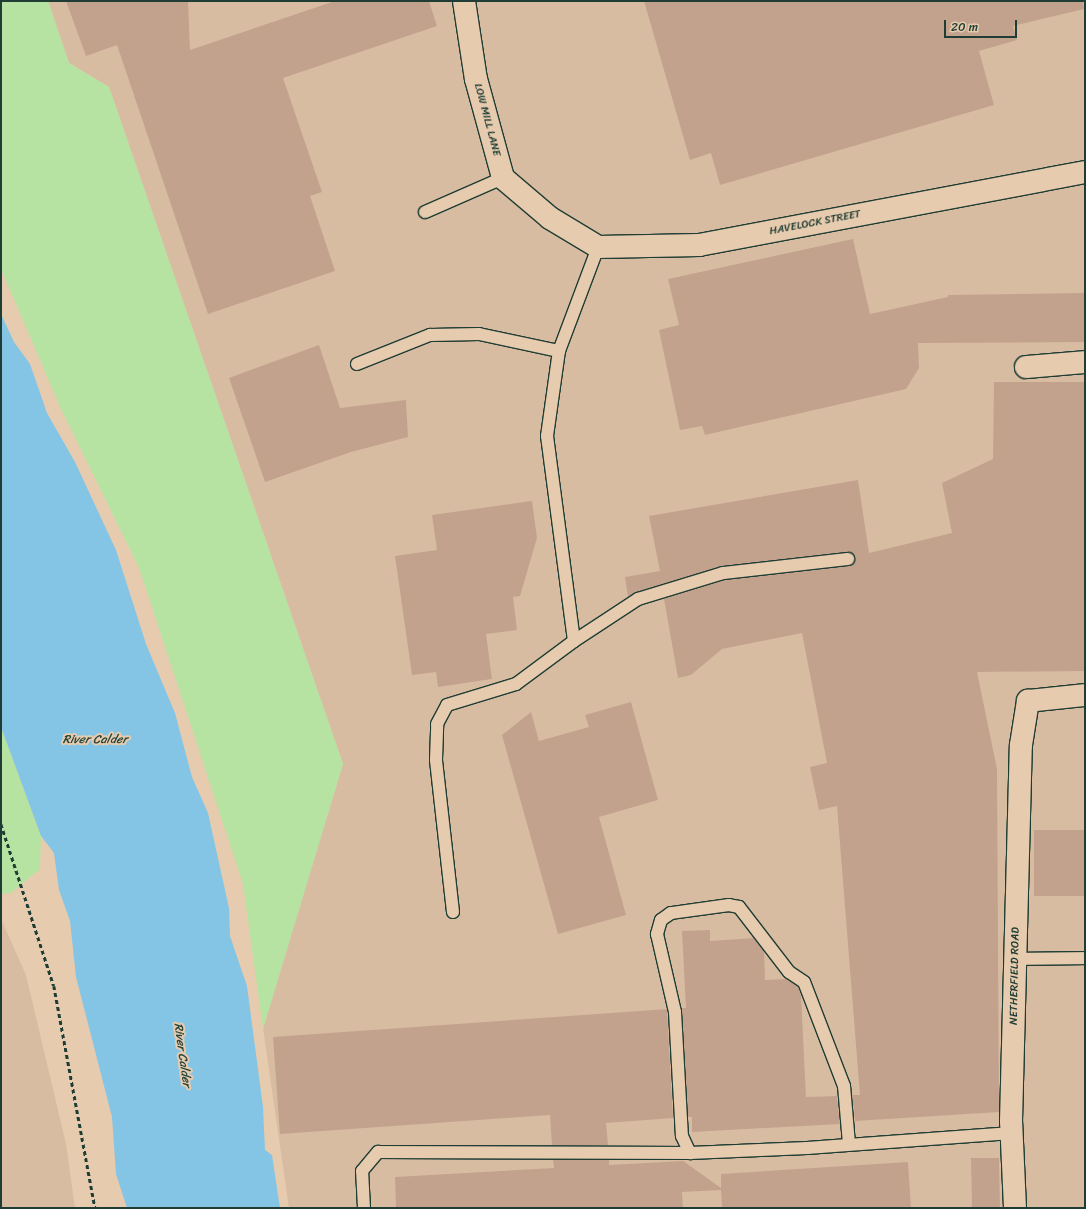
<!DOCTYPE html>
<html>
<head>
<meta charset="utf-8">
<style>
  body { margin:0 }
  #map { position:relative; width:1086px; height:1209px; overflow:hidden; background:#e7cbae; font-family:Sriracha,sans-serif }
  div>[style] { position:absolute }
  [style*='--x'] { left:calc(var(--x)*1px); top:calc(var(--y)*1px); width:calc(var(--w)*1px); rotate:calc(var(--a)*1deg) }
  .built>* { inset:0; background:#d8bca2 }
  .green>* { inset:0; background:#b6e3a1 }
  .water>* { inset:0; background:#84c5e5 }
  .building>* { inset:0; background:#c3a28d }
  .path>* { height:2.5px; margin-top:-1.25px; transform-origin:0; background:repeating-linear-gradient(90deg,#1f3d34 0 4px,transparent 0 7px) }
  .roads { filter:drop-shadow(1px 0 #1f3d34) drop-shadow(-1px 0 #1f3d34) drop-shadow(0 1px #1f3d34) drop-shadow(0 -1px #1f3d34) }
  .service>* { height:12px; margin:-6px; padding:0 6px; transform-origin:6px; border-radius:6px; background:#e7cbae }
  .minor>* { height:22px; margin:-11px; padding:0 11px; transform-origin:11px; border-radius:11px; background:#e7cbae }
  span { translate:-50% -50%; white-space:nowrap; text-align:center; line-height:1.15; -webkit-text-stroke:4px #e7cbae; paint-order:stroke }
  .street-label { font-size:11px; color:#1f3d34 }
  .water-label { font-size:12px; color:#24443d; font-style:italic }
  .frame { position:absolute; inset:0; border:2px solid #1f3d34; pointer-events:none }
  .scale { position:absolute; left:944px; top:20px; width:73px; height:18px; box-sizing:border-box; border:2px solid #1f3d34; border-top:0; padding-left:5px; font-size:12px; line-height:14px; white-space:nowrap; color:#1f3d34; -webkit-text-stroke:3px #e7cbae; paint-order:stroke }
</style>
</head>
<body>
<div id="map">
  <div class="built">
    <div style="clip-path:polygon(48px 1px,1085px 1px,1085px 1208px,289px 1208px,263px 1028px,343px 764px,109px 87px,69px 63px)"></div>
    <div style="clip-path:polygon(1px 919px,26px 975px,66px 1144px,75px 1208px,1px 1208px)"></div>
  </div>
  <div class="green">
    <div style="clip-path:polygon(1px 1px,48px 1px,69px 63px,109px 87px,343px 764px,263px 1029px,243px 884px,139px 568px,60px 407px,1px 269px)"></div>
    <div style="clip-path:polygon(1px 727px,41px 836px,40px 869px,11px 893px,1px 894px)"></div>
  </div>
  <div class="water">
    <div style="clip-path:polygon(1px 314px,14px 342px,30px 364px,47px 413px,75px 462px,116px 550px,146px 644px,175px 713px,192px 777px,208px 813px,229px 908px,230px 936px,247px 986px,263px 1107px,265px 1150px,272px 1155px,280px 1208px,127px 1208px,116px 1174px,112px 1117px,76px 977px,70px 921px,59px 890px,54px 853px,41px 836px,1px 727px)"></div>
  </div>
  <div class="building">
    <div style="clip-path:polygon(66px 1px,188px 1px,190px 50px,335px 1px,429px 1px,437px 26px,283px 78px,322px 192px,310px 196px,335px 271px,208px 314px,117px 45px,86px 56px)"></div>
    <div style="clip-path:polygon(644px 1px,1083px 1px,1084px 9px,1013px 26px,1017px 40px,979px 51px,994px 105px,720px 185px,711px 153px,690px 160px)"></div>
    <div style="clip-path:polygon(853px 239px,870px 314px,948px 297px,948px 295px,1085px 293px,1085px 342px,918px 343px,919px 368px,906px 389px,705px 435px,702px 426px,680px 430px,659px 330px,679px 325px,668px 279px)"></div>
    <div style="clip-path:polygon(319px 345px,340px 408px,406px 400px,408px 437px,351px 452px,265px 482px,229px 378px)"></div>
    <div style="clip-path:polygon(994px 382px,1085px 382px,1085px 671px,977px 672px,997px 769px,999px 1112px,855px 1121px,852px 1095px,860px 1095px,837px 806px,819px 810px,810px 767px,827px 763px,802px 633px,722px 649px,691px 675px,678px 678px,664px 599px,725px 580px,849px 566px,855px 562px,854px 555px,847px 552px,722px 566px,628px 597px,625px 577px,660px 571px,649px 516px,858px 480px,869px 553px,952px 533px,942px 483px,993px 459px)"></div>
    <div style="clip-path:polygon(532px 501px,537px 538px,520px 596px,513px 597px,517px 630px,486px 634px,492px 679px,438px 687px,436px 672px,412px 675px,395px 556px,437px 550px,432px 515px)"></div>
    <div style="clip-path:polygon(631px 702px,658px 800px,599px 817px,626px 915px,558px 934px,502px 735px,531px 712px,539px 741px,589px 727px,585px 715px)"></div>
    <div style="clip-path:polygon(1034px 830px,1085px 830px,1085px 896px,1034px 896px)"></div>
    <div style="clip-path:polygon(710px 930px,710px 941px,754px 938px,764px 951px,765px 980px,787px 979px,798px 987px,801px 995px,806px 1097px,837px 1096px,840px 1124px,692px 1132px,692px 1117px,688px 1117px,682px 1008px,686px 1008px,682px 931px)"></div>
    <div style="clip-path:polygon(667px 1009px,673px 1118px,606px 1123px,608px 1145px,552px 1145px,550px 1115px,280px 1134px,273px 1037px)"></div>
    <div style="clip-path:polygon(971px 1158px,999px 1158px,1000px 1208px,972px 1208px)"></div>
    <div style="clip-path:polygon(553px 1160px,609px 1160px,609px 1165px,683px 1161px,721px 1188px,721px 1174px,908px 1162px,911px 1208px,722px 1208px,721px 1190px,682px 1192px,683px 1208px,396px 1208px,395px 1177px,554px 1168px)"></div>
  </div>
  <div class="path">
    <div style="--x:1;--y:824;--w:170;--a:71.9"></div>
    <div style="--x:54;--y:986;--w:226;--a:79.5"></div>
  </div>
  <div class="roads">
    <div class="service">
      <div style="--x:425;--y:212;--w:85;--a:-23.6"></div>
      <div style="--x:357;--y:364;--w:79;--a:-21.7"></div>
      <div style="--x:430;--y:335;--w:49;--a:-1.2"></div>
      <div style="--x:479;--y:334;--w:82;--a:12"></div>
      <div style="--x:574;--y:641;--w:77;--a:-33.3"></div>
      <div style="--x:638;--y:599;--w:89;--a:-17"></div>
      <div style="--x:723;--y:573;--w:126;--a:-6.4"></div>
      <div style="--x:453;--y:912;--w:153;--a:-96.4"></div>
      <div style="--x:436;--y:760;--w:36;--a:-88"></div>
      <div style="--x:437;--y:724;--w:21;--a:-62"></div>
      <div style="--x:447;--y:705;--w:72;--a:-16.9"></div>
      <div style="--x:516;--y:684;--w:72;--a:-36.6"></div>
      <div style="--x:574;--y:641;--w:207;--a:-97.5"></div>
      <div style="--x:547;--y:436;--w:86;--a:-82"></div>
      <div style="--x:559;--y:351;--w:111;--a:-69.4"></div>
      <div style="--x:1016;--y:959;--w:69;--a:-0.8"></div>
      <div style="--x:849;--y:1144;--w:58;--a:-94.9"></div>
      <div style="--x:844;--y:1086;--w:111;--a:-111"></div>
      <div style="--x:804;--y:982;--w:18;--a:-146"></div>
      <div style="--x:789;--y:972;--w:82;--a:-127.6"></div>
      <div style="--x:739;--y:907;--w:10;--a:-169"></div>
      <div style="--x:729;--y:905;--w:59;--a:172.1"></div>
      <div style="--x:671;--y:913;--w:12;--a:145"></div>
      <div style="--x:661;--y:920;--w:15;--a:106"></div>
      <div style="--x:657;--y:934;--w:80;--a:77"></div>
      <div style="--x:675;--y:1012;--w:124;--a:86.8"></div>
      <div style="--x:682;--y:1136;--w:19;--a:65"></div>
      <div style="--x:690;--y:1153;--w:117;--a:-2.4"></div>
      <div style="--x:807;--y:1148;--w:205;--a:-4.2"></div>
      <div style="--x:364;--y:1208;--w:37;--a:-93"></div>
      <div style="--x:362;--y:1171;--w:25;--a:-50"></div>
      <div style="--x:378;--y:1152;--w:312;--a:0.2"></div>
    </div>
    <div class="minor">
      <div style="--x:464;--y:1;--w:79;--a:81.3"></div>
      <div style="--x:476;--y:79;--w:103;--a:74.7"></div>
      <div style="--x:503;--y:178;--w:62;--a:40.4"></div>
      <div style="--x:550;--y:218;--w:56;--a:31.1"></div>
      <div style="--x:598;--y:247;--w:101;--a:-1.1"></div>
      <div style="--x:699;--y:245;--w:393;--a:-10.7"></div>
      <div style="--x:1026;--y:367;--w:59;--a:-4.8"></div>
      <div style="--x:1015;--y:1208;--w:87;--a:-92.6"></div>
      <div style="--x:1011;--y:1121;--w:376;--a:-88.5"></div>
      <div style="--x:1021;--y:745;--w:45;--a:-81"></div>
      <div style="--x:1028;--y:701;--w:57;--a:-6"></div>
    </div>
  </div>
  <div class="street-label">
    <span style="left:487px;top:120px;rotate:75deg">LOW MILL LANE</span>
    <span style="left:815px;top:223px;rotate:-11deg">HAVELOCK STREET</span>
    <span style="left:1015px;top:976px;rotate:-89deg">NETHERFIELD ROAD</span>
  </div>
  <div class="water-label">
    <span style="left:95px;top:740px">River Calder</span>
    <span style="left:182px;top:1055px;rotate:82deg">River Calder</span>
  </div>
  <div class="frame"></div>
  <div class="scale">20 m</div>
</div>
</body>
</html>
